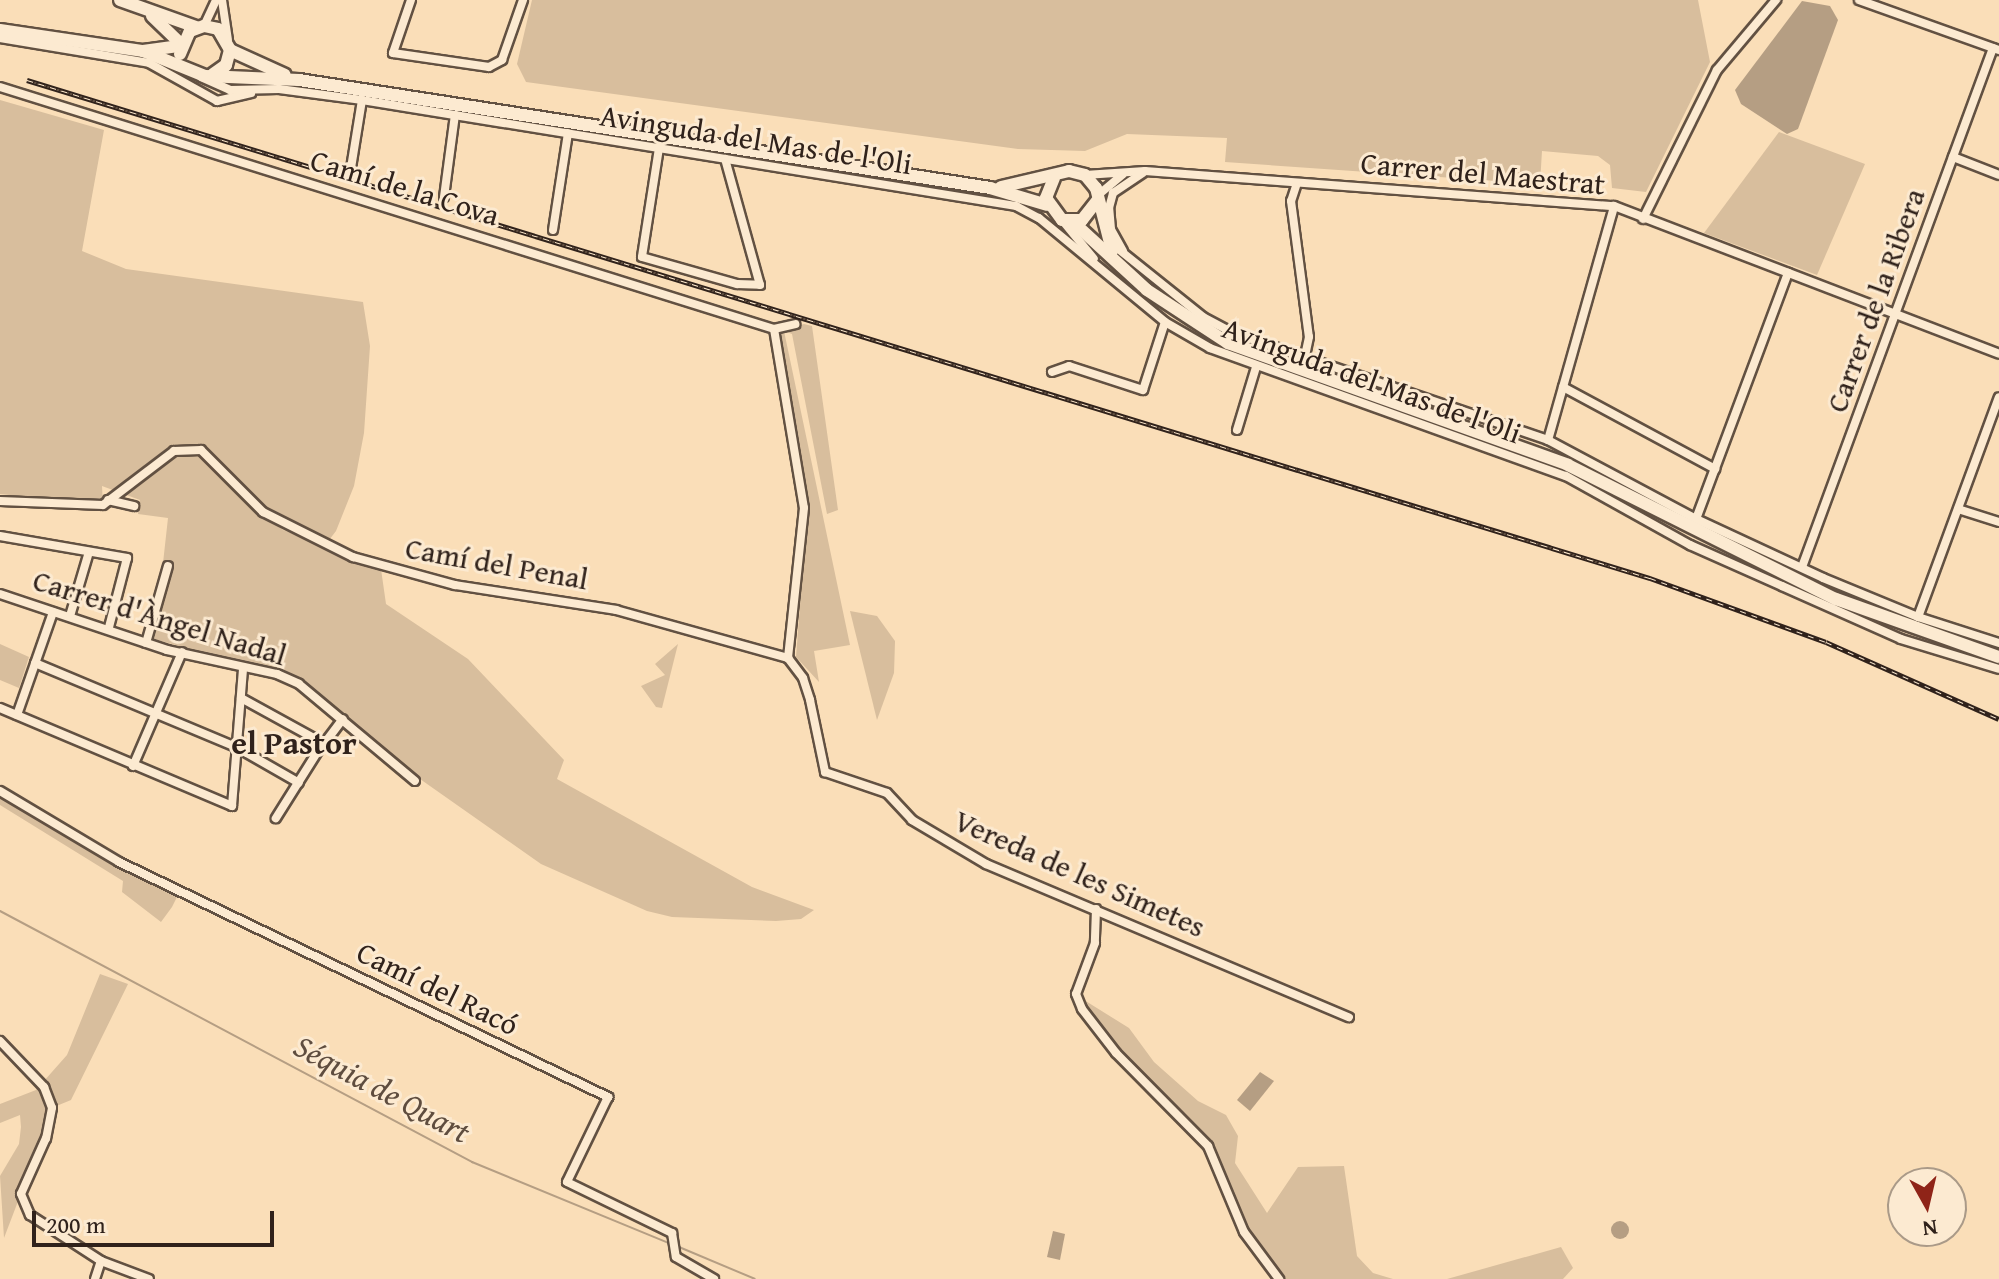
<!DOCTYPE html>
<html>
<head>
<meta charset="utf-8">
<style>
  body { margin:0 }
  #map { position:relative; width:1999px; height:1279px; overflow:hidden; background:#fadeb8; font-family:"Gentium Book Plus",serif }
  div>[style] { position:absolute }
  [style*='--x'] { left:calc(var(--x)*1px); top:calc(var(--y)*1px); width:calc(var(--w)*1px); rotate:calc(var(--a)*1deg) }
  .green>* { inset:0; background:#d8be9d }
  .water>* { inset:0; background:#b59e83 }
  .round { border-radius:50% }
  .stream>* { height:2px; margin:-1px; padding:0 1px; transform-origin:1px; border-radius:1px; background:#b59e83 }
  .roads { filter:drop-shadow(2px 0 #625142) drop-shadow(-2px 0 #625142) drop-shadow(0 2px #625142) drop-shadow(0 -2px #625142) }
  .minor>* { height:8px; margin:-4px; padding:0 4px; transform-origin:4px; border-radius:4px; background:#fcead1 }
  .secondary>* { height:12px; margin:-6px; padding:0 6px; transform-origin:6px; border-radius:6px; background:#fcead1 }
  .rail>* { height:5px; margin-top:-2.5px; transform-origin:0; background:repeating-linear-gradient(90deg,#fcead1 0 6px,#30221b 0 12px); box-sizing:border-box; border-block:2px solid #30221b }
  span { translate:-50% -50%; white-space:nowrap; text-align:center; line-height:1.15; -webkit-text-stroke:6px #fcead1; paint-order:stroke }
  .street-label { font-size:30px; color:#30221b }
  .neighbourhood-label { font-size:32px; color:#30221b; font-weight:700 }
  .water-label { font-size:32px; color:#5f4d3f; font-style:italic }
  .north { position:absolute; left:1887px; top:1167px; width:80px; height:80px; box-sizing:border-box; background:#fcead1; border:2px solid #aa9a88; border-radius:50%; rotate:172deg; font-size:22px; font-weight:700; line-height:32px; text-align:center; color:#30221b }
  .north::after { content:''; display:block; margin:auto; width:28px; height:36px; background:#8f2418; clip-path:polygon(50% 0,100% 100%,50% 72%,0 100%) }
  .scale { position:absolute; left:32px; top:1211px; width:242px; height:36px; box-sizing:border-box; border:4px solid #30221b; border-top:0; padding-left:10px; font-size:24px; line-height:28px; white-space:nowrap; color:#30221b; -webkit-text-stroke:6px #fcead1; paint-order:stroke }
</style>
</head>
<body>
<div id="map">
  <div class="green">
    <div style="clip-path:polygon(532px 0,1698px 0,1710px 62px,1646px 192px,1612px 188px,1610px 165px,1598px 156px,1542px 151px,1540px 184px,1225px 162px,1227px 138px,1127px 134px,1085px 151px,1018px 149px,526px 82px,517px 64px)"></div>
    <div style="clip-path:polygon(0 100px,104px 130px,82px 251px,126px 269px,363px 302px,370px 346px,364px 433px,354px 486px,336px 531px,326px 544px,258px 511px,283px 530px,381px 569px,386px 604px,468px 659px,564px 760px,557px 779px,752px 887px,814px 910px,801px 919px,776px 921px,672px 917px,647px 911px,541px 864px,420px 779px,302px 680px,154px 639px,171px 564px,163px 563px,168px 518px,138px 514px,140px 500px,102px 486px,103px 505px,0 494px)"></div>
    <div style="clip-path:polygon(1779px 132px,1865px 164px,1817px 275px,1704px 233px)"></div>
    <div style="clip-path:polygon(804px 324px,812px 326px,838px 510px,827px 514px,792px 334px,784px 331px,850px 645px,814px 651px,819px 682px,796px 657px,807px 513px,778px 331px)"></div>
    <div style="clip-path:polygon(850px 611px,877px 616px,895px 641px,894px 673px,877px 720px)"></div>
    <div style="clip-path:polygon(0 644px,29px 657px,19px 688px,0 680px)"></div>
    <div style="clip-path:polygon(678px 644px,662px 708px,656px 707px,641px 686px,665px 675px,655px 664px)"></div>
    <div style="clip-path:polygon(0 791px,180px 891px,172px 907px,161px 922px,122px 892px,123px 881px,0 805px)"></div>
    <div style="clip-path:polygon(100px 974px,128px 984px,71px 1100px,54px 1107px,4px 1238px,0 1176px,19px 1144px,21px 1127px,20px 1115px,0 1123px,0 1104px,36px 1090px,67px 1055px)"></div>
    <div style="clip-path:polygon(1084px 1000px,1129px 1028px,1154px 1062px,1198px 1101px,1226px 1115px,1238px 1136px,1235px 1163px,1267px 1213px,1298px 1167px,1344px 1166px,1357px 1256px,1373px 1273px,1393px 1279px,1280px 1279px,1257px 1255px,1217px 1161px,1082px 1009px)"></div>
    <div style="clip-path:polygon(1561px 1247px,1573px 1268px,1563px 1279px,1447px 1279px)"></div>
  </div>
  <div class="water">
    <div style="clip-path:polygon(1802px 1px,1830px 6px,1838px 20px,1798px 129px,1787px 134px,1741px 104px,1735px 90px)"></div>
    <div style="clip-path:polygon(1260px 1072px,1274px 1081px,1250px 1111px,1237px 1100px)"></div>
    <div class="round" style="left:1611px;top:1221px;width:18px;height:18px"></div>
    <div style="clip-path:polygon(1053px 1231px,1065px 1234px,1060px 1260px,1047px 1257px)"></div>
  </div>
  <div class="stream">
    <div style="--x:0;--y:911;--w:535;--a:28"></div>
    <div style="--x:472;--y:1162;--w:213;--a:22.4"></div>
    <div style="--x:679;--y:1247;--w:82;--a:22.8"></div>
  </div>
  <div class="roads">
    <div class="minor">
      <div style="--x:222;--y:0;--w:40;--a:81.5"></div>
      <div style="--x:411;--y:0;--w:56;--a:108.8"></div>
      <div style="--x:393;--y:53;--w:97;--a:8.3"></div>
      <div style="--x:489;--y:67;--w:15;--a:-28"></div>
      <div style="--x:502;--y:60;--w:64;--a:-70.7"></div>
      <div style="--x:1859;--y:0;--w:149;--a:19.7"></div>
      <div style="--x:204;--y:26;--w:29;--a:-65"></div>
      <div style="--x:0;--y:38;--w:151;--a:9.5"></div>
      <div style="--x:149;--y:63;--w:78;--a:29.2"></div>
      <div style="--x:217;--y:101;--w:35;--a:-13"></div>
      <div style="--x:201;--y:77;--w:32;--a:24"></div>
      <div style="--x:230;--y:90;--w:49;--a:-1.2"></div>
      <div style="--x:279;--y:89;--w:84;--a:7.5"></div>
      <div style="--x:362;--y:100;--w:663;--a:9.21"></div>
      <div style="--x:1016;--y:206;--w:26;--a:28"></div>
      <div style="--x:1039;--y:218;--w:163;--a:39.5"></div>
      <div style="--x:1165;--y:322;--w:52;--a:30"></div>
      <div style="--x:1210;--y:348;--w:378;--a:19.8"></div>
      <div style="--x:1566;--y:476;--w:142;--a:29.1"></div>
      <div style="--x:1690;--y:545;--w:101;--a:24"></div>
      <div style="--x:1782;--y:586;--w:130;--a:24"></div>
      <div style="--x:1901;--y:639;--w:102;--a:17"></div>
      <div style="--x:0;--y:87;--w:811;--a:17.36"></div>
      <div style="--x:774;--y:329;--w:22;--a:-13"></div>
      <div style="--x:659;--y:148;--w:110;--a:98.9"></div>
      <div style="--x:642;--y:257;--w:99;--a:15.9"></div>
      <div style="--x:737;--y:284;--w:23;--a:2"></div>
      <div style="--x:760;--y:285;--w:131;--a:-105.5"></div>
      <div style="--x:1953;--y:157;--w:49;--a:21.4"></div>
      <div style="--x:351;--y:168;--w:69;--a:-80.8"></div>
      <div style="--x:1085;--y:175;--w:60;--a:-3.8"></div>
      <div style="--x:1145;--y:171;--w:470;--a:4.3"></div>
      <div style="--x:1614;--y:206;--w:412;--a:21"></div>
      <div style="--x:1297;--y:183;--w:19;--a:108"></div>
      <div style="--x:1291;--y:201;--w:137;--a:82.5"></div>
      <div style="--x:1309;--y:337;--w:19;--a:102"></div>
      <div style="--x:1097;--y:196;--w:34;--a:-40"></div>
      <div style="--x:444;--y:197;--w:83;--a:-82.4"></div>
      <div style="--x:1643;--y:219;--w:166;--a:-63.6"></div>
      <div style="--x:1717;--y:70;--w:92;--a:-49.9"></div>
      <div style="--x:1062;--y:220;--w:50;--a:50.6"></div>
      <div style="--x:553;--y:230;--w:98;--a:-81.2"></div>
      <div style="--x:1112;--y:244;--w:117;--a:38.7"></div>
      <div style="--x:1203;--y:317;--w:32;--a:28"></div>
      <div style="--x:1231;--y:332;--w:335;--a:18.8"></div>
      <div style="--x:1548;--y:440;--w:168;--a:28.1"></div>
      <div style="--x:1696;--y:519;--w:140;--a:24.9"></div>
      <div style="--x:1823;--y:578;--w:103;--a:22.3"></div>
      <div style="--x:1918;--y:617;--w:85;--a:17.8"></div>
      <div style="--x:1123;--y:251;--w:25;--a:-119"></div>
      <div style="--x:1111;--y:229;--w:21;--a:-95"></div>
      <div style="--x:1109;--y:208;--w:16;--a:-75"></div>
      <div style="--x:1113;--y:193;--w:36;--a:-34"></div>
      <div style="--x:774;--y:329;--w:181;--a:80.5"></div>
      <div style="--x:804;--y:508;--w:151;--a:96.1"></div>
      <div style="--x:1052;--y:372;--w:18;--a:-19"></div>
      <div style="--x:1069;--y:366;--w:78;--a:18"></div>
      <div style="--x:1143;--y:390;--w:71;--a:-72.1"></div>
      <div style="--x:1563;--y:387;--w:173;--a:28.3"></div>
      <div style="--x:1237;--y:430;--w:66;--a:-73.2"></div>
      <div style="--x:1548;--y:440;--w:243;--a:-74.2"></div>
      <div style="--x:108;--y:500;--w:27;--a:13"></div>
      <div style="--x:0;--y:501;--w:103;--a:2.2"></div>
      <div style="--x:103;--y:505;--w:89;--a:-37.3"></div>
      <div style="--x:174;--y:451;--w:27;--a:-2"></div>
      <div style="--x:201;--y:450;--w:88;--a:45"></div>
      <div style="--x:263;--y:512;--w:101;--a:26.6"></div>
      <div style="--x:353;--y:557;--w:106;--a:15.4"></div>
      <div style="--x:455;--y:585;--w:163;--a:8.8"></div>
      <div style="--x:616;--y:610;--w:179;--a:15.6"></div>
      <div style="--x:1958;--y:509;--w:43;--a:17.6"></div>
      <div style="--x:1696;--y:519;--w:263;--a:-69.5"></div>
      <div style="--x:0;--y:536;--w:129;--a:9.8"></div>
      <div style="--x:127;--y:558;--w:71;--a:104.6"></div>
      <div style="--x:1802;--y:567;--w:553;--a:-69.8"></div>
      <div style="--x:0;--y:594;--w:176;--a:18.5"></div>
      <div style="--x:167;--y:650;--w:113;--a:12.3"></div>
      <div style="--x:277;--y:674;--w:24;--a:24"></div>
      <div style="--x:299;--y:684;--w:151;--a:39.9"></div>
      <div style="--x:70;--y:616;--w:67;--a:-73.5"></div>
      <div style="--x:1918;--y:617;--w:234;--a:-69.8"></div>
      <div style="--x:146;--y:643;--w:80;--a:-74.1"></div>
      <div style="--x:788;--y:658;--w:25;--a:53"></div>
      <div style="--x:803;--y:678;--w:23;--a:72"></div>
      <div style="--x:810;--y:700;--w:74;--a:78.2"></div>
      <div style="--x:825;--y:772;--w:65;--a:18.7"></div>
      <div style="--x:887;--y:793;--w:37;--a:47"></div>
      <div style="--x:912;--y:820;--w:86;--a:30.7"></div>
      <div style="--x:986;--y:864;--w:394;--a:22.9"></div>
      <div style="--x:35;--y:663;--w:220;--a:22.7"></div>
      <div style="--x:238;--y:748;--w:70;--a:29.8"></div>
      <div style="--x:241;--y:698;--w:94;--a:28.8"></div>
      <div style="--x:323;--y:743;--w:89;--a:122.1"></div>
      <div style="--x:0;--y:708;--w:252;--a:22.9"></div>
      <div style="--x:232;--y:806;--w:137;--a:-85.4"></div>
      <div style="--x:17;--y:715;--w:109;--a:-70.7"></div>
      <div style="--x:327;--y:740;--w:26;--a:-53"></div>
      <div style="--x:133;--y:766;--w:124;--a:-66.7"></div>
      <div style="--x:0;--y:791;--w:139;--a:30.8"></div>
      <div style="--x:119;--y:862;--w:543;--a:25.67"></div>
      <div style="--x:608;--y:1097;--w:94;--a:115.8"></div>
      <div style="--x:567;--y:1182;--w:117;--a:25.9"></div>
      <div style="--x:672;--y:1233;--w:24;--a:81"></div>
      <div style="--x:676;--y:1257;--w:44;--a:30.1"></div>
      <div style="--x:1096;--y:909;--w:34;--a:92"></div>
      <div style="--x:1095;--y:943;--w:54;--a:110.4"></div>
      <div style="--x:1076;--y:994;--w:16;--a:68"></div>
      <div style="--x:1082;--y:1009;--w:56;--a:52.3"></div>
      <div style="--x:1116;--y:1053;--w:131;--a:45.3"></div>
      <div style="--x:1208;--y:1146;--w:93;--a:67.3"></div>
      <div style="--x:1244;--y:1232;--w:59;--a:53.3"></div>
      <div style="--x:0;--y:1041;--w:64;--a:46.3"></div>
      <div style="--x:44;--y:1087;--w:22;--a:69"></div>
      <div style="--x:52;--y:1108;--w:31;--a:101"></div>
      <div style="--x:46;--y:1138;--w:61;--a:114.1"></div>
      <div style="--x:21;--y:1194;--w:23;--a:67"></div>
      <div style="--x:30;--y:1215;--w:85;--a:32.9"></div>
      <div style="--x:101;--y:1261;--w:51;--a:20.6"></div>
      <div style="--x:95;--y:1279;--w:19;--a:-72"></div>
    </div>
    <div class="secondary">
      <div style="--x:120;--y:0;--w:81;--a:19.6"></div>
      <div style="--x:152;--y:16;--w:40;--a:44"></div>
      <div style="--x:0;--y:30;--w:145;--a:8.4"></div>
      <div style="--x:143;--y:51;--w:37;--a:-8"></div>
      <div style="--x:230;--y:50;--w:60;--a:24.4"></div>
      <div style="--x:143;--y:51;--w:67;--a:22"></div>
      <div style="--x:205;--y:76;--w:94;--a:2.4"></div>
      <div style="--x:299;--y:80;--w:699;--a:8.88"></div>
      <div style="--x:990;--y:188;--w:59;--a:16.6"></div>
      <div style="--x:180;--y:54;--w:25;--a:-67"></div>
      <div style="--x:190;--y:31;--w:15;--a:-20"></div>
      <div style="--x:204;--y:26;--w:14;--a:12"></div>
      <div style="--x:218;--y:29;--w:24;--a:60"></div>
      <div style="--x:230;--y:50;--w:16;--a:105"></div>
      <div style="--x:226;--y:65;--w:16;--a:145"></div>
      <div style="--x:1054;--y:178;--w:22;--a:112"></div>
      <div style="--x:1046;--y:198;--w:27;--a:54"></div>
      <div style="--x:1062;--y:220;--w:20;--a:0"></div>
      <div style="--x:1082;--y:220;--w:24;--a:-52"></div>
      <div style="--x:1001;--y:187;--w:70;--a:-13.2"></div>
      <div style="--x:1069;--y:171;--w:16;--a:14"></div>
      <div style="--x:1085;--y:175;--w:17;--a:50"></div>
      <div style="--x:1096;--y:188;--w:65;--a:75.7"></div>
      <div style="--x:1073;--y:222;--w:100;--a:42.6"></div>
      <div style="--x:1147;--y:290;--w:97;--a:33.2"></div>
      <div style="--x:1228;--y:343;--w:361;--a:19.7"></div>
      <div style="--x:1568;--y:465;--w:300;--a:26.6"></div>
      <div style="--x:1836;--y:599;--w:173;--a:19.6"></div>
    </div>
  </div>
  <div class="rail">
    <div style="--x:27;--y:80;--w:1698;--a:17.06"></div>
    <div style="--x:1650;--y:578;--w:187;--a:20"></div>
    <div style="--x:1826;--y:642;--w:189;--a:24"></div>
  </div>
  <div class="street-label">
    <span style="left:756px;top:139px;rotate:9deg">Avinguda del Mas de l'Oli</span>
    <span style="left:1483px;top:173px;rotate:5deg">Carrer del Maestrat</span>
    <span style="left:405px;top:187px;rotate:17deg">Camí de la Cova</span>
    <span style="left:1875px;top:300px;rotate:-70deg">Carrer de la Ribera</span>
    <span style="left:1372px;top:380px;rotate:20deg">Avinguda del Mas de l'Oli</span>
    <span style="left:497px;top:563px;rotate:10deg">Camí del Penal</span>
    <span style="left:160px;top:617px;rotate:17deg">Carrer d'Àngel Nadal</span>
    <span style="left:1080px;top:873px;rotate:24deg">Vereda de les Simetes</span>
    <span style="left:438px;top:988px;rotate:26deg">Camí del Racó</span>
  </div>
  <div class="neighbourhood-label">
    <span style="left:294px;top:743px">el Pastor</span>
  </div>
  <div class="water-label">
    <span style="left:382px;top:1089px;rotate:28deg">Séquia de Quart</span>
  </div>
  <div class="north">N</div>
  <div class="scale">200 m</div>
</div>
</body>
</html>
